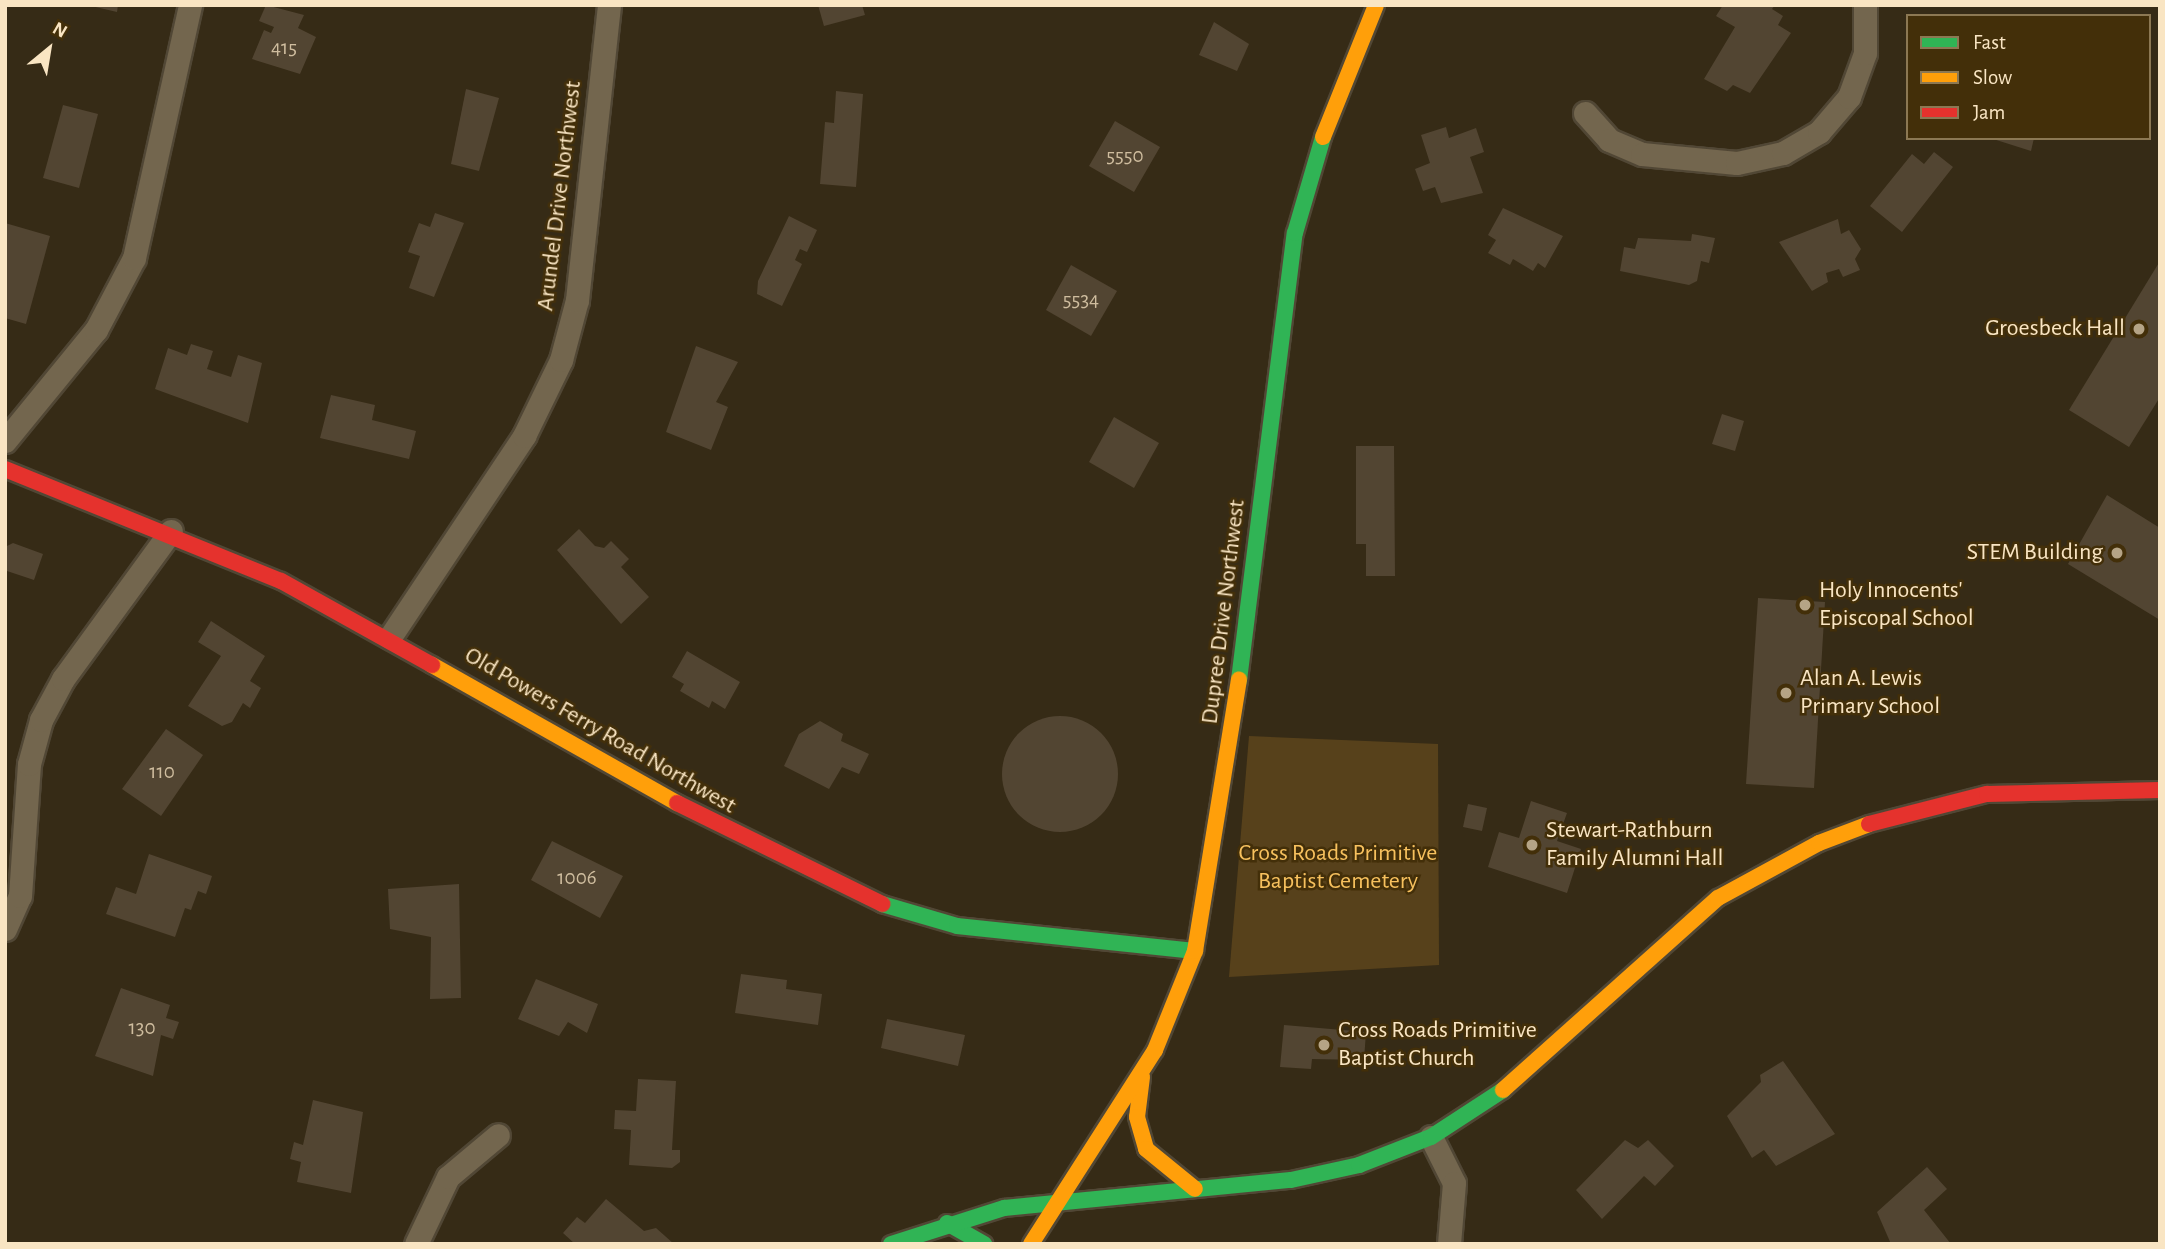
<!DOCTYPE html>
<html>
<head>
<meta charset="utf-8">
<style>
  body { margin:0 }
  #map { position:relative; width:2165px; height:1249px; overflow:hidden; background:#362b16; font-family:"Alegreya Sans",sans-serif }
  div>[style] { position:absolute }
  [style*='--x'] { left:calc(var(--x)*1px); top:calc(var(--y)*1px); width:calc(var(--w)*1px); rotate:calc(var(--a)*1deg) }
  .green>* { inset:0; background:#57411b }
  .building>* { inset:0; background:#524532 }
  .round { border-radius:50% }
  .roads { filter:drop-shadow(2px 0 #514735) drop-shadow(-2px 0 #514735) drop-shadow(0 2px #514735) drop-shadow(0 -2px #514735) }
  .street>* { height:23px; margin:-11.5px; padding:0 11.5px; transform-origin:11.5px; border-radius:11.5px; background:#73664e }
  .fast>* { height:16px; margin:-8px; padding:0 8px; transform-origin:8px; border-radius:8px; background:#30b455 }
  .slow>* { height:16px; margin:-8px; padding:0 8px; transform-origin:8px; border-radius:8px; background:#ff9f0a }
  .jam>* { height:16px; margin:-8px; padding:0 8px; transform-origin:8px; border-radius:8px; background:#e5322d }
  .dots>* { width:19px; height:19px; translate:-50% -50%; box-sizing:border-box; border:4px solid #432f09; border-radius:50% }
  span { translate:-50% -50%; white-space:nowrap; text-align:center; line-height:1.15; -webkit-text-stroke:5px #432f09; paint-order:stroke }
  .number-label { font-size:21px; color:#cfbd9f }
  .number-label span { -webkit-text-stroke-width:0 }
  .street-label { font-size:24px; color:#f9e5c3 }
  .poi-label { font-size:24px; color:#f9e5c3 }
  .right { translate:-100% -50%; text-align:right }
  .left { translate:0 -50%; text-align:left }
  .park-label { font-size:24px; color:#f7c15e }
  .frame { position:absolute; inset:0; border:7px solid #f9e5c3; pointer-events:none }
  .legend { position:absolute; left:1906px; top:14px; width:245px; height:126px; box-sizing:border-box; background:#432f09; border:2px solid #8c7853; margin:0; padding:9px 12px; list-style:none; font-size:21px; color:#f9e5c3 }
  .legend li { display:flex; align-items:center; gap:14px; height:35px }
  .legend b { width:35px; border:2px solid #8c7853 }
  .north { position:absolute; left:14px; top:14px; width:70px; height:70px; -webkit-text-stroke:5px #432f09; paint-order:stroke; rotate:30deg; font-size:19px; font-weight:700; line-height:28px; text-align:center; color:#f9e5c3 }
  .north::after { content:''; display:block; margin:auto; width:24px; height:32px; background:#f9e5c3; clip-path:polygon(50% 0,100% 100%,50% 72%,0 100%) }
</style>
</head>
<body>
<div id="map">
  <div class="green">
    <div style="clip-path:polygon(1249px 736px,1438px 744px,1439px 965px,1229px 977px)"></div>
  </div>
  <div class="building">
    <div style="clip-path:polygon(87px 5px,118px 5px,117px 12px)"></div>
    <div style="clip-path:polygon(266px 5px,304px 15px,298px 28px,316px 37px,300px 74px,252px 59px,264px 30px,271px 33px,274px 27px,259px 21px)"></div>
    <div style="clip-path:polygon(818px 5px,862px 5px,865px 15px,824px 26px)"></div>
    <div style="clip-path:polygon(1723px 5px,1775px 5px,1772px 9px,1783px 16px,1778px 25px,1791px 33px,1750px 93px,1733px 85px,1727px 91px,1704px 79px,1735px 27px,1716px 16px)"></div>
    <div style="clip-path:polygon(1214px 22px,1249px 44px,1237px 71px,1199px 55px)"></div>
    <div style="clip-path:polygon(466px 89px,499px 98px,479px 171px,451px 164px)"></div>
    <div style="clip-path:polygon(836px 91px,863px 94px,856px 187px,820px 184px,825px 122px,834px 123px)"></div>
    <div style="clip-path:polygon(63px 105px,98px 114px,79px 188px,43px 178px)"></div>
    <div style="clip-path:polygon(1115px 121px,1160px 147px,1134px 192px,1089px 166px)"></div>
    <div style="clip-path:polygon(1446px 127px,1449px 138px,1476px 128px,1484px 152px,1470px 157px,1483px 193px,1441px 203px,1435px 187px,1423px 191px,1415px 169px,1430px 163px,1421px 135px)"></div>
    <div style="clip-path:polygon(1990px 138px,2034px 138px,2031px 151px)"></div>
    <div style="clip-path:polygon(1934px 152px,1953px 167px,1902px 232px,1870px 206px,1912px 154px,1924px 164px)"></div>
    <div style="clip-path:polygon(1503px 208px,1563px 236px,1545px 268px,1538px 263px,1533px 271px,1513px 259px,1510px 265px,1488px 253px,1496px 240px,1488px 235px)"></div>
    <div style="clip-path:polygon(435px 213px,464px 223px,434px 297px,409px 288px,420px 256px,408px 252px,419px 223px,430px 227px)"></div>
    <div style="clip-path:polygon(789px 216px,817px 230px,807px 252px,800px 249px,795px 260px,802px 264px,782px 306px,757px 294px,758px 281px)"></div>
    <div style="clip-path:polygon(1838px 219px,1841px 234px,1849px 230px,1861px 249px,1855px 259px,1860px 270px,1843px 277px,1839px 269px,1826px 273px,1828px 282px,1812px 291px,1779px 242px)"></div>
    <div style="clip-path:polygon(5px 223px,50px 236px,26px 324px,5px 318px)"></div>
    <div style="clip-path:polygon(1692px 234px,1715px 238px,1709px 263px,1701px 261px,1697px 281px,1689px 285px,1620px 271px,1624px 247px,1635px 249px,1638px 238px,1691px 241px)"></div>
    <div style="clip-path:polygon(2160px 261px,2160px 397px,2129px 447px,2069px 410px)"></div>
    <div style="clip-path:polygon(1071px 265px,1117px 291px,1091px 336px,1046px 310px)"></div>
    <div style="clip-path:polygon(191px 344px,213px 351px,207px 369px,231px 377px,238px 355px,262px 363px,248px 423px,155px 389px,168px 348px,187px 355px)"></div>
    <div style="clip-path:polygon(696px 346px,738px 362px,716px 402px,728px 407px,711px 450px,666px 432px)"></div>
    <div style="clip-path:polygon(331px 395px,375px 405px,372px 420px,416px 431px,409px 459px,320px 438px)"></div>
    <div style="clip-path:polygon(1722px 414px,1744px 421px,1735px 451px,1712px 444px)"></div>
    <div style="clip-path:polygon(1114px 417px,1159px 443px,1134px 488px,1089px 462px)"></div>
    <div style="clip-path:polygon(1356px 446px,1394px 446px,1395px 576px,1366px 576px,1366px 544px,1356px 544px)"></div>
    <div style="clip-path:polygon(2107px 495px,2160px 528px,2160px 620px,2068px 564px)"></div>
    <div style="clip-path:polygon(579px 529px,595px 546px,604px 548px,611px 541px,629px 559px,621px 567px,649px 597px,621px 624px,557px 550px)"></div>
    <div style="clip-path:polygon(13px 543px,43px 554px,34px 580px,7px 571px,5px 576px,5px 547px)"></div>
    <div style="clip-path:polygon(1758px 598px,1825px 602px,1814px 788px,1746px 784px)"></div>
    <div style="clip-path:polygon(211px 621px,265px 656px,250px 681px,261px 688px,250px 708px,243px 703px,232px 722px,222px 726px,188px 706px,221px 656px,198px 642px)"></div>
    <div style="clip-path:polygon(687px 651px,740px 682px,725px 709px,712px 701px,709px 708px,680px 691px,684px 684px,672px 677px)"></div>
    <div class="round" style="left:1002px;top:716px;width:116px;height:116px"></div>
    <div style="clip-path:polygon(820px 721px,843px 734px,841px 741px,869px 754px,859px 774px,842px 767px,829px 789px,784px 766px,799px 734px)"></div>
    <div style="clip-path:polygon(166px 729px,203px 755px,161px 816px,122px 789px)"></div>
    <div style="clip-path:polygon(1531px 801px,1567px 813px,1557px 841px,1581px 849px,1567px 893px,1488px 867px,1499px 832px,1519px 838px)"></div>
    <div style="clip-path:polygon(1468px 804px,1487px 808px,1482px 831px,1463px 827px)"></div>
    <div style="clip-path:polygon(552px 841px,623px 876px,600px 918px,531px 880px)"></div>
    <div style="clip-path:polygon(149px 854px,212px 876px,206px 894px,198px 891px,191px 910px,185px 908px,175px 937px,106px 914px,116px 887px,136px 894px)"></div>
    <div style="clip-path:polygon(459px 884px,461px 998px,430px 999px,431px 937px,390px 929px,388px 889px)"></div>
    <div style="clip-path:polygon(741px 974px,787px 980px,786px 989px,822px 994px,818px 1025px,735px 1013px)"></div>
    <div style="clip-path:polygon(536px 979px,598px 1004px,587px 1033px,568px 1022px,559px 1036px,518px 1019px)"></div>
    <div style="clip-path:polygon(121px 988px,170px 1005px,166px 1018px,179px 1022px,173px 1039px,161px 1035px,153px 1076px,95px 1056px)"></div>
    <div style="clip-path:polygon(887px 1019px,965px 1035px,958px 1066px,881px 1048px)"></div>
    <div style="clip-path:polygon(1284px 1025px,1366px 1032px,1364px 1060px,1312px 1059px,1311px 1069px,1280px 1067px)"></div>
    <div style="clip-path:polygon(1783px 1061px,1835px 1134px,1776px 1166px,1764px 1150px,1752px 1158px,1727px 1116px,1761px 1082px,1760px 1075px)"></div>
    <div style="clip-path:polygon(638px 1079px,676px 1081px,672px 1150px,680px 1150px,680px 1162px,672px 1168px,629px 1165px,631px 1130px,614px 1129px,615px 1110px,636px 1111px)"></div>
    <div style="clip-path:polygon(313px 1100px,363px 1112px,351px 1193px,297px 1182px,301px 1162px,290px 1159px,294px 1142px,303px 1145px)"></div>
    <div style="clip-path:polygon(1625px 1140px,1638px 1148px,1648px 1140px,1674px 1166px,1655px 1186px,1644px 1176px,1602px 1219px,1576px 1190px)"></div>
    <div style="clip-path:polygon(1927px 1167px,1947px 1189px,1924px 1210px,1951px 1244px,1891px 1244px,1877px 1212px)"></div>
    <div style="clip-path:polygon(606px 1199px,644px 1231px,656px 1228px,674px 1244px,575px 1244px,563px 1233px,577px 1217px,585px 1223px)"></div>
  </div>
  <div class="roads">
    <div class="street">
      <div style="--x:1585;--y:113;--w:36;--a:48"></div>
      <div style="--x:1609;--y:140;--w:36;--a:23"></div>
      <div style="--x:1642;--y:154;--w:95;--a:5.4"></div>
      <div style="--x:1737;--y:163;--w:47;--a:-12.3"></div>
      <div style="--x:1783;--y:153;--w:42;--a:-30.3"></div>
      <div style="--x:1819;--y:132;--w:46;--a:-49.4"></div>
      <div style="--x:1849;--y:97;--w:47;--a:-70"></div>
      <div style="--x:1865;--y:53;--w:48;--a:-90"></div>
      <div style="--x:5;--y:441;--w:144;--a:-50.7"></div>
      <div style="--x:96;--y:330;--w:81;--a:-62.2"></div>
      <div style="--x:134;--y:258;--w:259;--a:-77.5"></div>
      <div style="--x:390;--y:637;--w:242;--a:-56.3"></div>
      <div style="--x:524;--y:436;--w:85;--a:-64"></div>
      <div style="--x:561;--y:360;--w:62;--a:-75.1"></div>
      <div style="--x:577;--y:300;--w:297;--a:-83.8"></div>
      <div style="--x:5;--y:929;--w:36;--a:-66"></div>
      <div style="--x:20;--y:896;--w:132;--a:-86.1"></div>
      <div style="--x:29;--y:764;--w:46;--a:-74.7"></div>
      <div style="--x:41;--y:720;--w:47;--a:-61.8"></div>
      <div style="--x:63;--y:679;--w:183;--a:-53.9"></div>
      <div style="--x:1431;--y:1137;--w:51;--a:63.4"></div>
      <div style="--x:1454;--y:1183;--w:61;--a:94.7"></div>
      <div style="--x:416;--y:1244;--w:74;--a:-64.5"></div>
      <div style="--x:448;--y:1177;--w:65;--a:-40"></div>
    </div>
    <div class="fast">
      <div style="--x:1239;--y:680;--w:450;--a:-82.9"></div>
      <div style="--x:1295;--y:233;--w:100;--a:-73.7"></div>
      <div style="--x:882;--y:904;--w:78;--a:16.3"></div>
      <div style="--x:957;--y:926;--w:239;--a:6"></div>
      <div style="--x:947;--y:1223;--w:43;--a:29.6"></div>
      <div style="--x:891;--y:1244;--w:119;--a:-17.7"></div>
      <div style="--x:1004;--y:1208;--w:288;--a:-5.6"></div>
      <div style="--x:1291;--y:1180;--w:70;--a:-12.4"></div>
      <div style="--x:1359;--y:1165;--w:77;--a:-21.3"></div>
      <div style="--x:1431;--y:1137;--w:86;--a:-33.1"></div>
    </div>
    <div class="slow">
      <div style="--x:1323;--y:137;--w:142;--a:-68.1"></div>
      <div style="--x:432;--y:665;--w:281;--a:29.4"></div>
      <div style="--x:1142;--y:1077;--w:40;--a:97.1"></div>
      <div style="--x:1137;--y:1117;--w:33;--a:74"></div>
      <div style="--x:1146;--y:1149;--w:63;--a:39.2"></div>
      <div style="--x:1503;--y:1090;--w:288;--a:-41.8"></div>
      <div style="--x:1718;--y:898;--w:115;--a:-28.6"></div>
      <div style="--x:1819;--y:843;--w:53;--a:-20.8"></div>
      <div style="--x:1031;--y:1244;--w:230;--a:-57.4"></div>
      <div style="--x:1155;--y:1050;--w:107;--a:-68"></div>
      <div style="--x:1195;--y:951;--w:275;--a:-80.8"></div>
    </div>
    <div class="jam">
      <div style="--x:5;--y:469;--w:298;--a:22.1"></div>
      <div style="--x:281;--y:581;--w:173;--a:29.1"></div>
      <div style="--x:677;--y:803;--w:229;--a:26.2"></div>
      <div style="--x:1869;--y:824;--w:122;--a:-14.3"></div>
      <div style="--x:1987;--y:794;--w:173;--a:-1.3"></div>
    </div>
  </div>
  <div class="dots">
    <div style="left:2139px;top:329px;background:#b5a486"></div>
    <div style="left:2117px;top:553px;background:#b5a486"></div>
    <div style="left:1805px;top:605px;background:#b5a486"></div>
    <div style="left:1786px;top:693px;background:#b5a486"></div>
    <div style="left:1532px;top:845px;background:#b5a486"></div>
    <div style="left:1324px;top:1045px;background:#b5a486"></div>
  </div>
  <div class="number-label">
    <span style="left:284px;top:48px">415</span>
    <span style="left:1125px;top:156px">5550</span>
    <span style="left:1081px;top:300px">5534</span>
    <span style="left:162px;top:772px">110</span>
    <span style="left:577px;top:878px">1006</span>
    <span style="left:142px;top:1028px">130</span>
  </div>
  <div class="street-label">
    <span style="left:560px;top:196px;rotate:-83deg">Arundel Drive Northwest</span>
    <span style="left:1224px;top:612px;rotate:-83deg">Dupree Drive Northwest</span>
    <span style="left:600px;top:731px;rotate:30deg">Old Powers Ferry Road Northwest</span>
  </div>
  <div class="poi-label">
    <span class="right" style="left:2125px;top:329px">Groesbeck Hall</span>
    <span class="right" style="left:2103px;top:553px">STEM Building</span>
    <span class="left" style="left:1819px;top:605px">Holy Innocents'<br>Episcopal School</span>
    <span class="left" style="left:1800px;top:693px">Alan A. Lewis<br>Primary School</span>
    <span class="left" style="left:1546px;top:845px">Stewart-Rathburn<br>Family Alumni Hall</span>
    <span class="left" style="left:1338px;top:1045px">Cross Roads Primitive<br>Baptist Church</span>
  </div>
  <div class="park-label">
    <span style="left:1338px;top:868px">Cross Roads Primitive<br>Baptist Cemetery</span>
  </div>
  <div class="frame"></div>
  <ul class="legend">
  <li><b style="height:9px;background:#30b455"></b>Fast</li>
  <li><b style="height:9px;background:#ff9f0a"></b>Slow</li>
  <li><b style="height:9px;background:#e5322d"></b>Jam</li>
  </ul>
  <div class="north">N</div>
</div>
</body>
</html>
